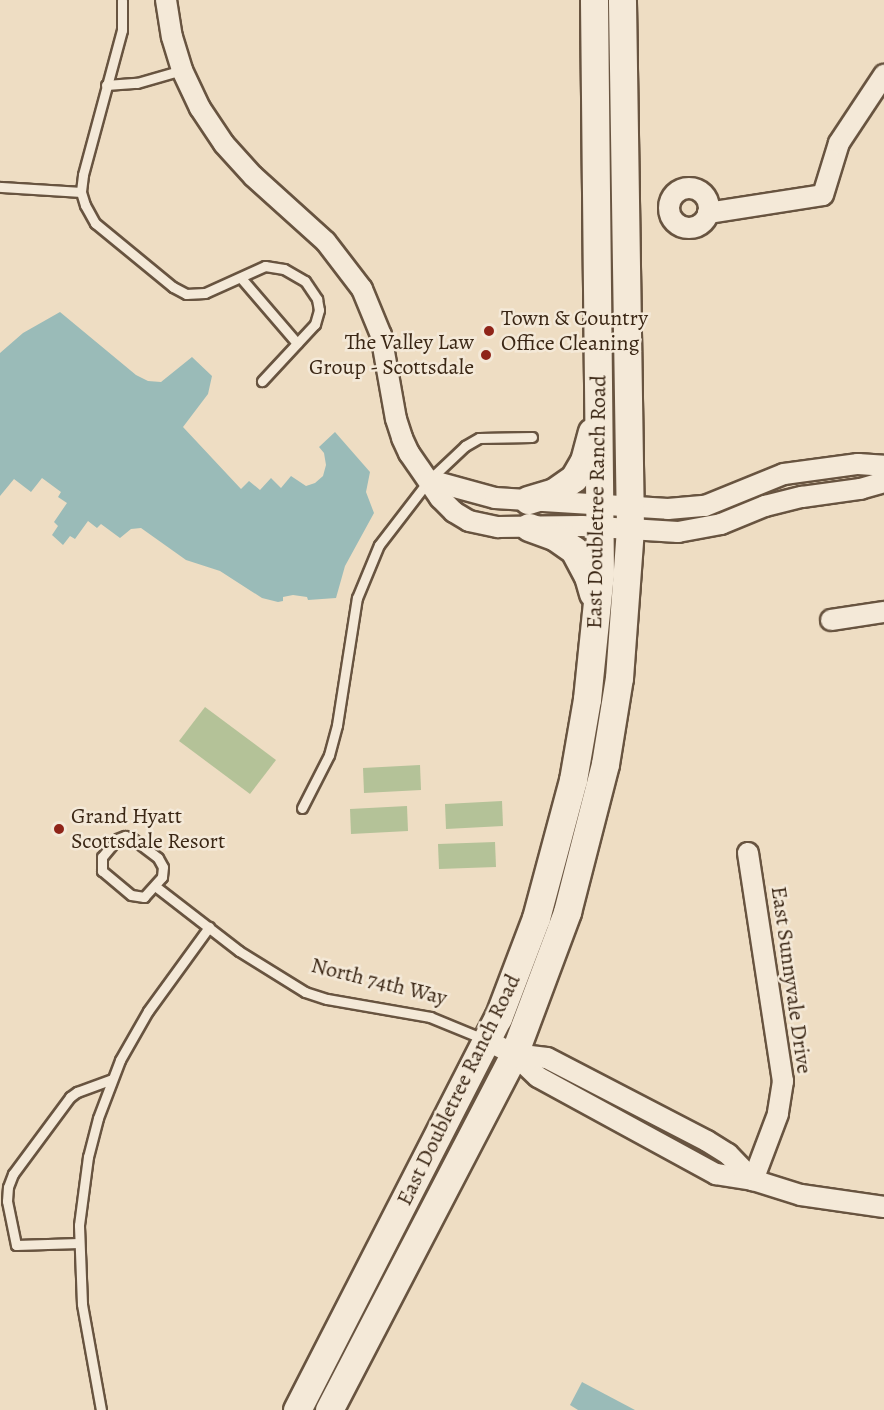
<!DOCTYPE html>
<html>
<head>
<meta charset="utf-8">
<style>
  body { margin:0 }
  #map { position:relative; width:884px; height:1410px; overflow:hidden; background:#eeddc3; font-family:Alegreya,serif }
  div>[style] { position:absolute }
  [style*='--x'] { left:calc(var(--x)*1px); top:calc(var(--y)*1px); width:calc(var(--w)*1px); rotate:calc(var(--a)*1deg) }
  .green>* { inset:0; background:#b4c298 }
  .water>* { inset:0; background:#9abbb8 }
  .roads { filter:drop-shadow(2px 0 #685440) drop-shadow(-2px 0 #685440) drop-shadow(0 2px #685440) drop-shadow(0 -2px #685440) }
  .service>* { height:9px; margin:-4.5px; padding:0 4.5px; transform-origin:4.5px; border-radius:4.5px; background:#f4e9d8 }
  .minor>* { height:20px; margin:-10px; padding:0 10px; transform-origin:10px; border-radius:10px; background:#f4e9d8 }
  .minor>.ring { margin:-10px; padding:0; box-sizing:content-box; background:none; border:20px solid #f4e9d8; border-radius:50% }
  .secondary>* { height:27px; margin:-13.5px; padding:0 13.5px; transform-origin:13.5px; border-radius:13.5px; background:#f4e9d8 }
  .dots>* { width:16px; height:16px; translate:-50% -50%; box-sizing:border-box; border:3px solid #f4e9d8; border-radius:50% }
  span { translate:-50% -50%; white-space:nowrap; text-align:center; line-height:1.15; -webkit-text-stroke:5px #f4e9d8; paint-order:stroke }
  .poi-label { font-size:22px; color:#3b2715 }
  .left { translate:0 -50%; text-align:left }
  .right { translate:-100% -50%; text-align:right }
  .street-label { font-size:22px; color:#3b2715 }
</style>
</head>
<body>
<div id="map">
  <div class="green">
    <div style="clip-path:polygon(205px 707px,276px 760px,250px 794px,179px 741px)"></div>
    <div style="clip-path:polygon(420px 765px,421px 790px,364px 793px,363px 768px)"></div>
    <div style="clip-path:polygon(502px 801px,503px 826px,446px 829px,445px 804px)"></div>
    <div style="clip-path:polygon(407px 806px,408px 831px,351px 834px,350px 809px)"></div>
    <div style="clip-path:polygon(495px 842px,496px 867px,439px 869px,438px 844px)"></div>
  </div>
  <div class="water">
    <div style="clip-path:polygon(60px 312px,136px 375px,148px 381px,161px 382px,192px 357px,212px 376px,208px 394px,183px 427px,241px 489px,249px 481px,260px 490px,271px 478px,281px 488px,291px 476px,306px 486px,315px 483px,323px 476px,326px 465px,324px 453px,319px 447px,335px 432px,370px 472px,366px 492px,374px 513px,345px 566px,336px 598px,308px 600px,307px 597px,293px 595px,283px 597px,283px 601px,278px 602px,262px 598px,220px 571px,186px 560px,141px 528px,131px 529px,120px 538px,101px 524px,97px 528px,88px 521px,75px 539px,70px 536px,63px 545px,52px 535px,58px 526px,54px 522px,67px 503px,58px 497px,61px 492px,42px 478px,31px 492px,14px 479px,0 496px,0 353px,23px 333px)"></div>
    <div style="clip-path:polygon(582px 1382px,635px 1410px,578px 1410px,570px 1405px)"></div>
  </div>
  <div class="roads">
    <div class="service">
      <div style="--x:122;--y:0;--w:30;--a:90"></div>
      <div style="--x:122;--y:30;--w:150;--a:105.1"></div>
      <div style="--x:83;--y:175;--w:17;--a:97"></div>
      <div style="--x:81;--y:192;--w:14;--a:73"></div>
      <div style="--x:85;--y:205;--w:21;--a:61"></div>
      <div style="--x:95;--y:223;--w:101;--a:39.4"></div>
      <div style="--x:173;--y:287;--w:15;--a:28"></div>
      <div style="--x:186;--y:294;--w:19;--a:-3"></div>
      <div style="--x:205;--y:293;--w:66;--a:-24.2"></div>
      <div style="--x:265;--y:266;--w:19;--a:9"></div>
      <div style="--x:284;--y:269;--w:24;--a:30"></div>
      <div style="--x:305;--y:281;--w:22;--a:56"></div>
      <div style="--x:317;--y:299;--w:11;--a:80"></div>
      <div style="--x:319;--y:310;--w:15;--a:106"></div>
      <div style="--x:315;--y:324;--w:78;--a:132.9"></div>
      <div style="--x:106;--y:85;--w:31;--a:-4"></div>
      <div style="--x:137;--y:83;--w:47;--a:-16.1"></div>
      <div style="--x:0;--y:187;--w:81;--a:3.5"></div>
      <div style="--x:241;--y:278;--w:86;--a:49.3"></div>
      <div style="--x:302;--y:808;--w:59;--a:-63"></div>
      <div style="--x:329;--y:755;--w:31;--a:-75"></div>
      <div style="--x:337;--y:725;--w:129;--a:-81.1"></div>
      <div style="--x:357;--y:598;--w:57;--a:-67.5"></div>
      <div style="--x:379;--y:545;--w:82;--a:-52.4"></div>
      <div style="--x:429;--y:480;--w:50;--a:-43.4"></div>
      <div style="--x:465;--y:446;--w:16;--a:-30"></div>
      <div style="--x:479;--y:438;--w:53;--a:-1.1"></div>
      <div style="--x:125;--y:836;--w:9;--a:21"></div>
      <div style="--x:133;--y:839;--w:31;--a:37"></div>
      <div style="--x:158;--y:858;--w:10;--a:61"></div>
      <div style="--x:163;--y:867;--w:10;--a:96"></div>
      <div style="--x:162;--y:877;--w:27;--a:132"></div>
      <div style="--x:144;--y:897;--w:13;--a:-171"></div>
      <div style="--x:131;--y:895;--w:38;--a:-140"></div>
      <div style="--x:102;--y:871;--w:14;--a:-90"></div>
      <div style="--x:102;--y:857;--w:23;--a:-50"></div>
      <div style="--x:117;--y:839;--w:9;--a:-21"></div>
      <div style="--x:155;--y:886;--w:106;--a:37.7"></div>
      <div style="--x:239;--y:951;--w:78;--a:31.8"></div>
      <div style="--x:305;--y:992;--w:23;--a:18"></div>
      <div style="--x:327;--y:999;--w:105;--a:9.9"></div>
      <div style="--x:430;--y:1017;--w:61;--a:22.3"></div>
      <div style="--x:79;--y:1243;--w:63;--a:178.2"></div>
      <div style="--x:16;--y:1245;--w:45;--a:-101.6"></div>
      <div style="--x:7;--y:1201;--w:14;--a:-86"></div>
      <div style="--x:8;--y:1187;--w:14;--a:-69"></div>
      <div style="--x:13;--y:1174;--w:96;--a:-53.5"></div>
      <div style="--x:70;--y:1097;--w:9;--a:-36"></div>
      <div style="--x:77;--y:1092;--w:37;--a:-20"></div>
      <div style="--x:101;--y:1410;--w:108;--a:-100.2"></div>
      <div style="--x:82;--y:1304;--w:79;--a:-92.2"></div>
      <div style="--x:79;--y:1225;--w:69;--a:-82.5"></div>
      <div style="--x:88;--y:1157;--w:40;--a:-75.6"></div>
      <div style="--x:98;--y:1118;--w:62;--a:-69.2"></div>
      <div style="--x:120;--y:1060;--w:56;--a:-60.3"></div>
      <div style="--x:148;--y:1011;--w:104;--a:-54"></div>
    </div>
    <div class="minor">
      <div style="--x:166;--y:0;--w:37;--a:81"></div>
      <div style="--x:172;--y:37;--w:34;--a:73"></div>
      <div style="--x:182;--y:70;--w:42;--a:64.7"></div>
      <div style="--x:200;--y:108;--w:43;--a:56.3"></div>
      <div style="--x:224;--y:144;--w:43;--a:47.8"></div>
      <div style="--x:253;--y:176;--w:98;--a:42.1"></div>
      <div style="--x:326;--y:242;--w:59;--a:52.5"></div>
      <div style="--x:362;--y:289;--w:50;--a:67.6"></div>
      <div style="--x:381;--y:335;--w:85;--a:79.9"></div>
      <div style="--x:396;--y:419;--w:20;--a:72"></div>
      <div style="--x:402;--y:438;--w:17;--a:65"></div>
      <div style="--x:409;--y:453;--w:55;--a:55.4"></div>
      <div style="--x:440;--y:498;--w:20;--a:45"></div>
      <div style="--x:454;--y:512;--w:17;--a:31"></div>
      <div style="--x:469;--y:521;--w:30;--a:12"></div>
      <div style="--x:498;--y:527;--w:84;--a:-0.7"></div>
      <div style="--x:582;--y:526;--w:96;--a:3.6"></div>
      <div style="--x:678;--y:532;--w:44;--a:-10.5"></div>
      <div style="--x:721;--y:524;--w:48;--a:-22.2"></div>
      <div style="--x:765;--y:506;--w:38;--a:-14"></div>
      <div style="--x:802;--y:497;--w:59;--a:-7.9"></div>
      <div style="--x:860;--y:489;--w:25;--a:-16"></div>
      <div class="ring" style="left:669px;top:188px;width:20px;height:20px"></div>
      <div style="--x:708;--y:213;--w:116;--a:-8.9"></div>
      <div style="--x:823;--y:195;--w:54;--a:-72.9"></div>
      <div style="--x:839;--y:143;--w:82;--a:-56.5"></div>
      <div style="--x:429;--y:480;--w:68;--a:15.3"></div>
      <div style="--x:495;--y:498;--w:173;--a:3.6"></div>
      <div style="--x:668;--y:509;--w:37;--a:-5"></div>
      <div style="--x:705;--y:506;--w:85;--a:-22.1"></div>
      <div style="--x:784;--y:474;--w:75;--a:-7.7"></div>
      <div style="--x:858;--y:464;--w:26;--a:4"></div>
      <div style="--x:831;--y:620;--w:54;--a:-8.6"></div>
      <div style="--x:748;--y:853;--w:231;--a:81.3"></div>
      <div style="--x:783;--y:1081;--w:33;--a:99"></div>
      <div style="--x:778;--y:1114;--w:71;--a:110.7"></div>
      <div style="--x:488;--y:1041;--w:29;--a:27"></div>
      <div style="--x:514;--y:1054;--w:33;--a:44"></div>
      <div style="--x:538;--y:1077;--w:203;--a:28.6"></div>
      <div style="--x:716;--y:1174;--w:37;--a:9"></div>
      <div style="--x:753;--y:1180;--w:50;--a:17.4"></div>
      <div style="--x:801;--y:1195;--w:84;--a:8.2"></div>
      <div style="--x:514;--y:1054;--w:33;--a:7"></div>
      <div style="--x:547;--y:1058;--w:180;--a:27.4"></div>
      <div style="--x:707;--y:1141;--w:25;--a:32"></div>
      <div style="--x:728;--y:1154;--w:36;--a:46"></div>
    </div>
    <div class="secondary">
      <div style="--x:528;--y:500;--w:27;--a:-17"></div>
      <div style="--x:554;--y:492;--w:24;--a:-35"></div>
      <div style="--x:574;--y:478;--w:20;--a:-60"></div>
      <div style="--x:584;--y:461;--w:30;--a:-75"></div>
      <div style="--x:529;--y:527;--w:27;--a:20"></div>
      <div style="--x:554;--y:536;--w:24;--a:35"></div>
      <div style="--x:574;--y:550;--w:30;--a:62"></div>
      <div style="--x:588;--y:576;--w:18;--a:74"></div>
      <div style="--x:297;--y:1410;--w:441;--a:-62.9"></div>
      <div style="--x:498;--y:1018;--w:107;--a:-69.2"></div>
      <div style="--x:536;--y:918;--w:143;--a:-75"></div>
      <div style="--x:573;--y:780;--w:82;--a:-80.2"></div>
      <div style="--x:587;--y:699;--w:126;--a:-84.1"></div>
      <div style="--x:600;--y:574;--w:574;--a:-90.6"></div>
      <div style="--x:329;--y:1410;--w:401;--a:-62.5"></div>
      <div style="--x:514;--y:1054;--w:152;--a:-69.5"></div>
      <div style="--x:567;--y:912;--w:153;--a:-75.6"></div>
      <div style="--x:605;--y:764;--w:87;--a:-80.8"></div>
      <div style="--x:619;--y:678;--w:149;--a:-85.8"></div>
      <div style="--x:630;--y:529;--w:529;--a:-90.87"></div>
    </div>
  </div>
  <div class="dots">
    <div style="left:489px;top:331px;background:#8f2418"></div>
    <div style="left:486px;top:355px;background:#8f2418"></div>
    <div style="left:59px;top:829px;background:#8f2418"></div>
  </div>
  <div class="poi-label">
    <span class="left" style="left:501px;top:331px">Town &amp; Country<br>Office Cleaning</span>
    <span class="right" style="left:474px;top:355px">The Valley Law<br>Group - Scottsdale</span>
    <span class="left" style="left:71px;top:829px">Grand Hyatt<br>Scottsdale Resort</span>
  </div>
  <div class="street-label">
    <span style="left:597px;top:502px;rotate:-89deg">East Doubletree Ranch Road</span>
    <span style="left:791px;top:980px;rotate:82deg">East Sunnyvale Drive</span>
    <span style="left:379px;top:982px;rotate:14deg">North 74th Way</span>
    <span style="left:459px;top:1090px;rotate:-64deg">East Doubletree Ranch Road</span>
  </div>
</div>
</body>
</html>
